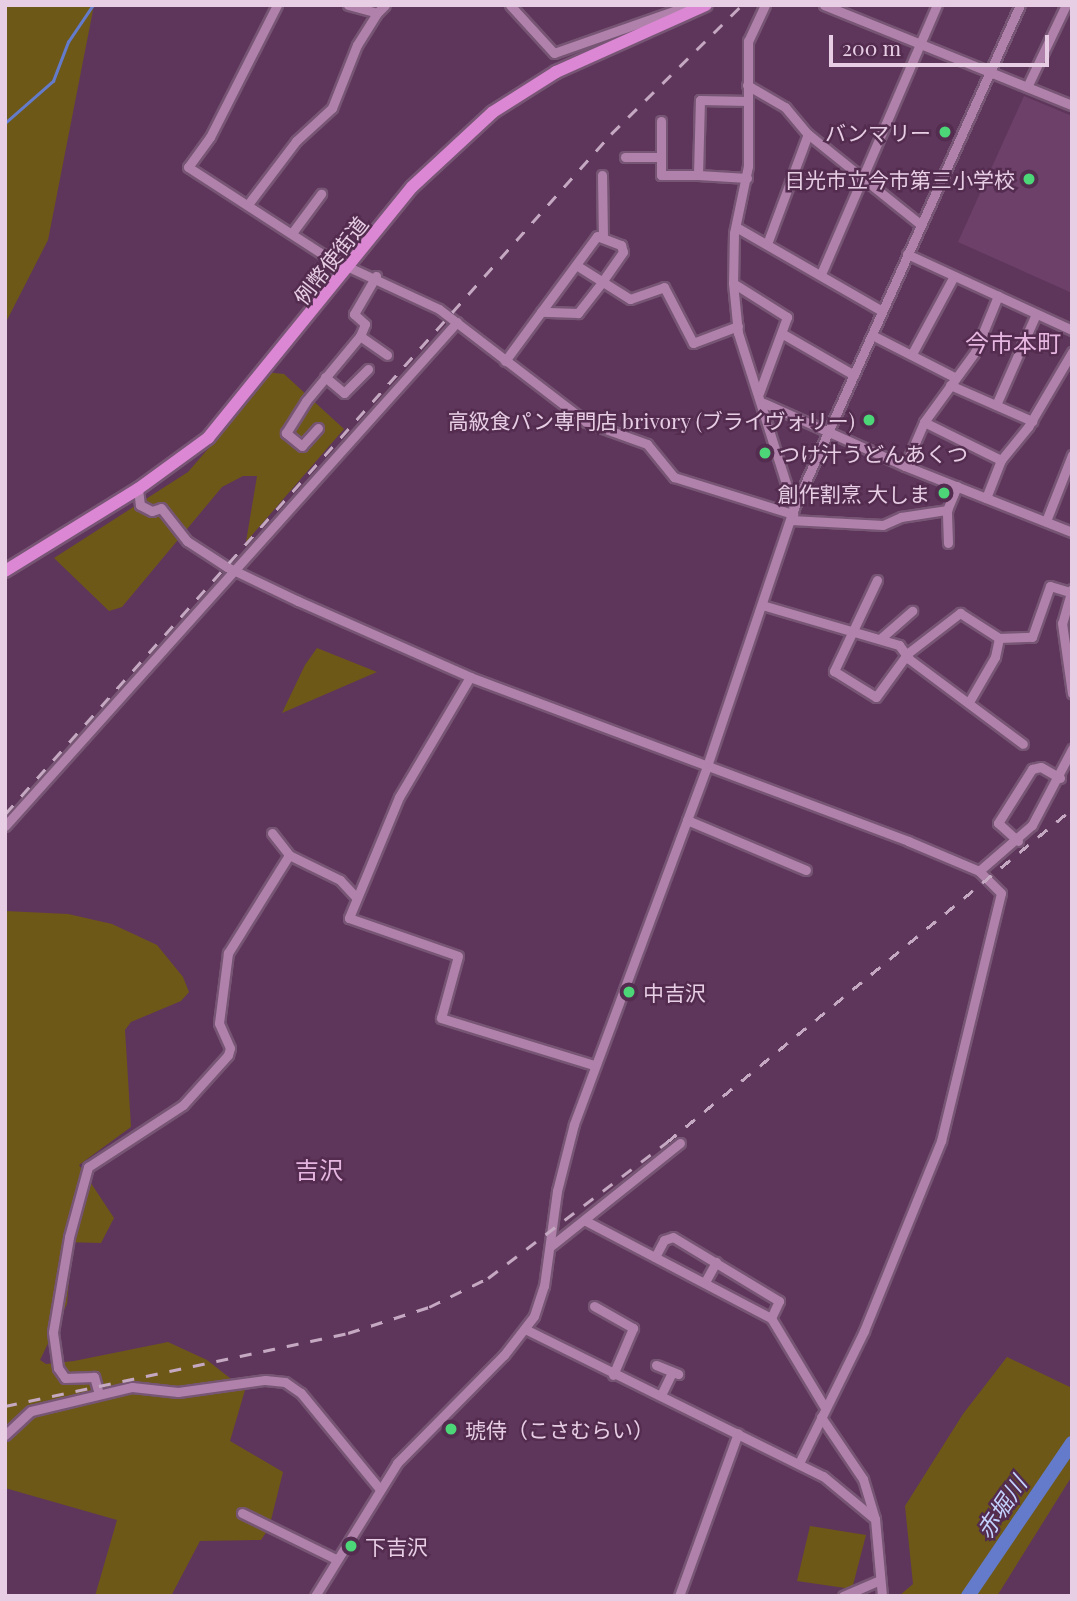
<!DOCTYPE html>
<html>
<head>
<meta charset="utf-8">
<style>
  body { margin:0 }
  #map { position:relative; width:1077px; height:1601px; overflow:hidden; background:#5f365b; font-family:"Playfair Display","Noto Sans JP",serif }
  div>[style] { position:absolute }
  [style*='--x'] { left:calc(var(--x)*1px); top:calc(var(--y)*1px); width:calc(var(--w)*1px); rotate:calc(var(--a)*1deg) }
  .built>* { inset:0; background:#6d406a }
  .green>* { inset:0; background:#6d5817 }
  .stream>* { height:2.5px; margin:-1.25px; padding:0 1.25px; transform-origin:1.25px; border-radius:1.25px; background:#647bcb }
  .river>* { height:14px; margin:-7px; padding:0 7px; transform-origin:7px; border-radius:7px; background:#647bcb }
  .roads { filter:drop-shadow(2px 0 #775574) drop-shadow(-2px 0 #775574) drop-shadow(0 2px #775574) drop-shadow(0 -2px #775574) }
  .minor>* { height:9px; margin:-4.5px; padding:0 4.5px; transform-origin:4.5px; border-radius:4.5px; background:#b082ab }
  .highway>* { height:12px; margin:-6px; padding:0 6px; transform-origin:6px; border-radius:6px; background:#dc87d4 }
  .rail>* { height:2.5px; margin-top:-1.25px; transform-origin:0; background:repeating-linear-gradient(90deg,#c5a8c2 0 12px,transparent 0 24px) }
  .dots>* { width:19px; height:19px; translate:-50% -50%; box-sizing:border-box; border:4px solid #532c50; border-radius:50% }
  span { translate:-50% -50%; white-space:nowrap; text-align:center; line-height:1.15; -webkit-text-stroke:5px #532c50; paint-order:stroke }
  .poi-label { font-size:21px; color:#e7cee4 }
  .right { translate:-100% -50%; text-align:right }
  .left { translate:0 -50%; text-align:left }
  .street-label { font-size:21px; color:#e7cee4 }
  .water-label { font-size:23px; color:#c3d2fd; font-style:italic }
  .quarter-label { font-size:24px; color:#e6b6e1 }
  .frame { position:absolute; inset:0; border:7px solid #e7cee4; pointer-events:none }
  .scale { position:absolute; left:829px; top:35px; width:220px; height:32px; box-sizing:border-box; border:4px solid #e7cee4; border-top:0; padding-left:9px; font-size:21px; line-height:24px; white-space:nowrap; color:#e7cee4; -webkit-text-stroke:5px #532c50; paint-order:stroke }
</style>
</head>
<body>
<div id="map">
  <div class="built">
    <div style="clip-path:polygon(1024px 96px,1072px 116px,1072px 293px,958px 242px)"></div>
  </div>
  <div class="green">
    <div style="clip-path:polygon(5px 5px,94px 5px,48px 240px,5px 324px)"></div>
    <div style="clip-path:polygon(265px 372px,284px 374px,344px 429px,246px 542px,257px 476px,243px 476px,222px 487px,122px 607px,109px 611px,54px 558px,188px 472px,226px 428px)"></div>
    <div style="clip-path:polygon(317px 648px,377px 672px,282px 713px,305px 665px)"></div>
    <div style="clip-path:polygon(5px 911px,68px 914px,112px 924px,157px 945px,183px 977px,189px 992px,181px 1001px,131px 1022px,125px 1030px,131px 1127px,79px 1165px,114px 1218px,101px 1243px,65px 1242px,70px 1270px,67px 1304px,40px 1360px,46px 1364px,74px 1361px,168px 1342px,207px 1360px,245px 1390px,230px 1441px,283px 1472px,269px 1528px,261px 1540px,200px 1541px,171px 1596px,95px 1596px,117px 1520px,5px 1488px)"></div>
    <div style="clip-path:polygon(1007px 1357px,1072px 1388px,1072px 1476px,997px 1596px,899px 1596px,913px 1584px,905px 1506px,963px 1414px)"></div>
    <div style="clip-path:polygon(810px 1526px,866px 1535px,852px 1589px,797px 1581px)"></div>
  </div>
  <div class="stream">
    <div style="--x:5;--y:123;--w:64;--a:-41.2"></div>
    <div style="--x:53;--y:81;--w:42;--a:-69"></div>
    <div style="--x:68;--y:42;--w:45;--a:-56"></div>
  </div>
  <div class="river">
    <div style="--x:968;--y:1596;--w:185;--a:-55.8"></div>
  </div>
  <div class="roads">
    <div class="minor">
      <div style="--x:277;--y:5;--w:148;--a:116.9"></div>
      <div style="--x:210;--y:137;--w:37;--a:126"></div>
      <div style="--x:188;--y:167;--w:166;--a:32.9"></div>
      <div style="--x:327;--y:257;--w:123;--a:24.9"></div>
      <div style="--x:439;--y:309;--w:185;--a:37.5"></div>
      <div style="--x:586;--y:422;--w:65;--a:19.8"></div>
      <div style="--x:647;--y:444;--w:43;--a:50.7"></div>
      <div style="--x:674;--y:477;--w:125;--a:17.3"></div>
      <div style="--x:348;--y:5;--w:30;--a:15"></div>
      <div style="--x:377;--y:13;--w:11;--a:-45"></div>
      <div style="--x:510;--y:5;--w:65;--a:47.5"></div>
      <div style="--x:554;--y:53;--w:144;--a:-19.4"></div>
      <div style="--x:765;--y:5;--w:40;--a:115"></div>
      <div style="--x:748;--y:41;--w:125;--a:90"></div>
      <div style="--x:748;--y:166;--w:68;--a:101.8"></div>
      <div style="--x:734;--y:233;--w:50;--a:91.1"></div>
      <div style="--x:733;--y:283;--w:50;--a:84.3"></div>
      <div style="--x:738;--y:333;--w:184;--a:72.3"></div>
      <div style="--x:824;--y:5;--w:267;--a:22"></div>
      <div style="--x:747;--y:85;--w:44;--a:30.1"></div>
      <div style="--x:785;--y:107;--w:35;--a:50"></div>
      <div style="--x:808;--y:134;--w:144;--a:38.8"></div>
      <div style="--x:1027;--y:87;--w:91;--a:-64.6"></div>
      <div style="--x:661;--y:121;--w:54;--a:90"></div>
      <div style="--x:661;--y:175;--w:37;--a:0"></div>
      <div style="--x:625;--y:157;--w:36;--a:0"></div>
      <div style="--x:602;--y:175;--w:63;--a:89.1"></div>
      <div style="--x:747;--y:178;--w:49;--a:-176.5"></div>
      <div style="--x:698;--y:175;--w:75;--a:-88.5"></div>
      <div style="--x:700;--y:100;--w:48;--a:1.2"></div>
      <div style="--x:249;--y:203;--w:78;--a:-52.8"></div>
      <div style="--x:296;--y:141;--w:49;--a:-42.5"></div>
      <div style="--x:332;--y:108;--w:68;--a:-68.4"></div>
      <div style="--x:357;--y:45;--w:38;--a:-58"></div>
      <div style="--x:736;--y:227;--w:168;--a:29.9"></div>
      <div style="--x:292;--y:233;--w:49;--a:-53.4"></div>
      <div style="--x:597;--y:236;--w:26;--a:21"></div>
      <div style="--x:621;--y:245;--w:7;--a:74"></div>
      <div style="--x:623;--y:252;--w:35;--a:125"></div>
      <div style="--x:603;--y:281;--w:41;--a:128"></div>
      <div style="--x:578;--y:313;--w:37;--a:-178"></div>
      <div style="--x:541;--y:312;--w:94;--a:-53.6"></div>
      <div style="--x:767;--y:244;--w:117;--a:-69.6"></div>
      <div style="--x:907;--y:254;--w:182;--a:24.7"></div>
      <div style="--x:576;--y:265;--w:64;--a:32.2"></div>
      <div style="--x:630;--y:299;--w:36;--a:-19"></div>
      <div style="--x:664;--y:287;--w:63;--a:62.6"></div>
      <div style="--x:693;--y:343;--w:48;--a:-20.7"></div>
      <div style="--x:821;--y:274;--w:293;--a:-66.7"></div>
      <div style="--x:733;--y:283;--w:64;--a:32.2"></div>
      <div style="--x:787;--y:317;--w:81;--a:110.2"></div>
      <div style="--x:783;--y:334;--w:82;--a:30"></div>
      <div style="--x:872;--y:335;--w:94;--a:27.1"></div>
      <div style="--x:360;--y:336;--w:33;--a:35"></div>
      <div style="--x:913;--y:352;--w:86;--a:-61.7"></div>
      <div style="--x:505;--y:361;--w:61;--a:-53.7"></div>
      <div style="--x:325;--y:377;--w:25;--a:40"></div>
      <div style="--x:344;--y:393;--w:34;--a:-45"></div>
      <div style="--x:950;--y:385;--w:90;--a:23.7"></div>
      <div style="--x:764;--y:403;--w:154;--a:24.1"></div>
      <div style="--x:905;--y:466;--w:180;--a:21.6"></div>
      <div style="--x:996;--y:405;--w:99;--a:-66.3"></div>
      <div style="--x:924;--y:422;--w:86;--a:26.3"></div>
      <div style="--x:318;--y:428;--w:24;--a:132"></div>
      <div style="--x:302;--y:446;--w:21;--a:-141"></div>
      <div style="--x:286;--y:433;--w:38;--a:-58"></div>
      <div style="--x:306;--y:401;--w:85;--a:-50.3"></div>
      <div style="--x:360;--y:336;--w:13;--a:-67"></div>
      <div style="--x:365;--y:324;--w:15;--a:-138"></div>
      <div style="--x:354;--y:314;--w:44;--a:-59.9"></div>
      <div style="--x:905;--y:466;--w:48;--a:-66.6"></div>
      <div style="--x:924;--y:422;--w:87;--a:-53.9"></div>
      <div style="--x:975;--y:352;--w:61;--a:-67.7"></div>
      <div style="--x:138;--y:489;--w:16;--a:83"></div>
      <div style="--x:140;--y:505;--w:13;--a:27"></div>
      <div style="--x:152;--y:511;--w:9;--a:-18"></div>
      <div style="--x:161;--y:508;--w:42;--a:51.8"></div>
      <div style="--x:187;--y:541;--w:48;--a:33"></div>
      <div style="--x:227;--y:567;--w:79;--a:25.6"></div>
      <div style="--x:298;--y:601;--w:188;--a:23.8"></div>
      <div style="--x:470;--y:677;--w:468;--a:20.5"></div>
      <div style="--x:908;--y:841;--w:77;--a:22.9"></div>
      <div style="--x:979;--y:871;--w:31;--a:45"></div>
      <div style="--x:1001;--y:893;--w:255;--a:103.6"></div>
      <div style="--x:941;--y:1141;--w:205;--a:112.1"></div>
      <div style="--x:864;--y:1331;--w:147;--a:116.2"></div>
      <div style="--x:986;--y:498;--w:41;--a:-68.5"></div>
      <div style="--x:1001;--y:460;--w:43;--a:-50.7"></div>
      <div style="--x:1028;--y:427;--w:87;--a:-59.6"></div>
      <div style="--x:791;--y:520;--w:92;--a:3.1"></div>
      <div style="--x:883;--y:525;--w:20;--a:-24"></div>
      <div style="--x:901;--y:517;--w:47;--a:-8.7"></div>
      <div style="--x:1046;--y:521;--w:71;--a:-68.5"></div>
      <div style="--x:948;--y:543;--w:33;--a:-92"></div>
      <div style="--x:947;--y:510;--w:26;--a:-67"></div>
      <div style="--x:877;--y:580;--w:101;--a:115.3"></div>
      <div style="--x:834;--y:671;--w:49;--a:31.8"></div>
      <div style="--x:876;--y:697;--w:54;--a:-54"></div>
      <div style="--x:908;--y:653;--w:66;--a:-37.6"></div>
      <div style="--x:960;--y:613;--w:46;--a:32.7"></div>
      <div style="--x:999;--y:638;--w:33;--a:-2"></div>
      <div style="--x:1032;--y:637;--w:54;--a:-70.6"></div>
      <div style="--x:1050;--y:586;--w:21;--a:17"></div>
      <div style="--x:1072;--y:589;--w:35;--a:106"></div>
      <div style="--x:1062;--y:623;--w:71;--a:81.9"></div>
      <div style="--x:762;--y:605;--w:143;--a:16.3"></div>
      <div style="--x:899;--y:645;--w:17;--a:54"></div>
      <div style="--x:909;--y:659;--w:142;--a:36.7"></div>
      <div style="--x:880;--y:639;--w:43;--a:-41.2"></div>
      <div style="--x:470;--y:677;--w:139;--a:120.6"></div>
      <div style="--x:399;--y:797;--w:131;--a:112.5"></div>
      <div style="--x:349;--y:918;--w:115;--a:19.2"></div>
      <div style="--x:458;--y:956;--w:64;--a:105.3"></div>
      <div style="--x:441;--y:1018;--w:160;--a:17.1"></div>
      <div style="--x:969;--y:702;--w:52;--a:-60"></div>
      <div style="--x:995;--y:657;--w:19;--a:-78"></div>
      <div style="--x:687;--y:820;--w:129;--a:22.8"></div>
      <div style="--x:5;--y:826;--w:677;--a:-48.11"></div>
      <div style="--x:272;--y:833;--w:28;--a:52"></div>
      <div style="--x:289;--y:855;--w:57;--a:26.1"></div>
      <div style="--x:340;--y:880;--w:23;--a:47"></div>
      <div style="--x:1018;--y:841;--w:27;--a:-138"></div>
      <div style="--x:998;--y:823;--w:64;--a:-57.8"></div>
      <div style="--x:1032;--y:769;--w:9;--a:-13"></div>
      <div style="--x:1041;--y:767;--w:22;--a:30"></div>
      <div style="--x:979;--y:871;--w:70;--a:-41"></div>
      <div style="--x:1032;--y:825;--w:86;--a:-62.2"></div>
      <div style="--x:584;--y:1220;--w:211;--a:27.7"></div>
      <div style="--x:771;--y:1318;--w:105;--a:59"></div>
      <div style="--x:551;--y:1246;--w:165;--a:-38.6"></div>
      <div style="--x:655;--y:1257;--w:19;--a:-62"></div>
      <div style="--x:664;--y:1240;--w:9;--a:-18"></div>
      <div style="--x:673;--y:1237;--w:124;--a:31.1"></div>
      <div style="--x:779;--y:1301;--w:19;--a:115"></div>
      <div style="--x:705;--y:1282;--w:23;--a:-61"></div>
      <div style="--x:594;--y:1306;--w:45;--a:29.4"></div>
      <div style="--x:633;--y:1328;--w:51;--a:113.1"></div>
      <div style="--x:525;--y:1329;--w:332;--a:26.3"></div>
      <div style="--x:823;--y:1476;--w:67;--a:39.6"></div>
      <div style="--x:656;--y:1365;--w:24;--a:22"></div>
      <div style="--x:99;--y:1394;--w:18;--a:-106"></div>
      <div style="--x:94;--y:1377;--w:29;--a:178"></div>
      <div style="--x:65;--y:1378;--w:12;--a:-125"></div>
      <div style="--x:58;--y:1368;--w:36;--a:-98"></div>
      <div style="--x:53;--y:1332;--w:96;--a:-80.4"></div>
      <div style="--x:69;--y:1237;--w:73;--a:-74.8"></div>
      <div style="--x:88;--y:1167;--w:113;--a:-33.1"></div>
      <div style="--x:183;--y:1105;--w:67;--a:-48"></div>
      <div style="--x:228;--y:1055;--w:7;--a:-74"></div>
      <div style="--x:230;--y:1048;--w:27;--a:-114"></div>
      <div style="--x:219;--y:1023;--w:71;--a:-82.7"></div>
      <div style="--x:228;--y:953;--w:115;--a:-58.1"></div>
      <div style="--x:661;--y:1395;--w:25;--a:-64"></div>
      <div style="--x:821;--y:1417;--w:75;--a:55.9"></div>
      <div style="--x:863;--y:1479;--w:42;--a:73.3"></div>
      <div style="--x:875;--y:1519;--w:77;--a:84.8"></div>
      <div style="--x:5;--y:1435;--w:35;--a:-43"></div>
      <div style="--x:31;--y:1411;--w:104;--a:-13.4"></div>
      <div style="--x:132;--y:1387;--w:46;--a:6.2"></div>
      <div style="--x:178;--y:1392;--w:88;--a:-7.9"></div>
      <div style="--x:265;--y:1380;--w:20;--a:6"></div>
      <div style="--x:285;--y:1382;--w:19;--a:35"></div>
      <div style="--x:301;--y:1393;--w:123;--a:50.6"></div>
      <div style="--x:242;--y:1513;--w:105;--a:26.1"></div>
      <div style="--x:315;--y:1596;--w:156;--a:-58.3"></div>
      <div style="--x:397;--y:1463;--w:152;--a:-45.3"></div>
      <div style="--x:504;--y:1355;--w:49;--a:-52.4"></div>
      <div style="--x:534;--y:1316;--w:32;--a:-72"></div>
      <div style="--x:544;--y:1286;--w:96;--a:-82.2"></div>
      <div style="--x:557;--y:1191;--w:69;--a:-75.8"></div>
      <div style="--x:574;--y:1124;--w:382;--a:-69.6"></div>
      <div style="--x:707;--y:766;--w:272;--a:-71.4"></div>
      <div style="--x:794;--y:508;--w:551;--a:-65.81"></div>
      <div style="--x:679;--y:1596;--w:173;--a:-70.1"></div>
      <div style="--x:843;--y:1596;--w:40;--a:-23.4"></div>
    </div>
    <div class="highway">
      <div style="--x:5;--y:571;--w:156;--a:-31.7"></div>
      <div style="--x:138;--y:489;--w:87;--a:-36.1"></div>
      <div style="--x:208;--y:438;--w:323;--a:-50.9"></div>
      <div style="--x:412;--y:187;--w:110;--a:-42.8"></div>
      <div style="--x:493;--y:112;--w:75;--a:-32.4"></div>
      <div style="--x:556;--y:72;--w:164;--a:-24.1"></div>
    </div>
  </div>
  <div class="rail">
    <div style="--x:5;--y:814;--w:911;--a:-48.29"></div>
    <div style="--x:611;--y:134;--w:184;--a:-44.6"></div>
    <div style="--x:5;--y:1406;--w:351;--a:-12"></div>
    <div style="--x:348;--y:1333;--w:85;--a:-17.8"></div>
    <div style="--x:429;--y:1307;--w:66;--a:-26.2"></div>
    <div style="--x:488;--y:1278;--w:225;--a:-37.2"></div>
    <div style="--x:667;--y:1142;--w:524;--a:-39.43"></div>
  </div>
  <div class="dots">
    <div style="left:945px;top:132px;background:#4cd677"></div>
    <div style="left:1029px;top:179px;background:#4cd677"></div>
    <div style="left:869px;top:420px;background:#4cd677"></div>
    <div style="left:765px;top:453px;background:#4cd677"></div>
    <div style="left:944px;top:493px;background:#4cd677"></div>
    <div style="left:629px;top:992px;background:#4cd677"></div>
    <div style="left:451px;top:1429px;background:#4cd677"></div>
    <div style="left:351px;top:1546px;background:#4cd677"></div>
  </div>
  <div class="poi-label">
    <span class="right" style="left:931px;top:132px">バンマリー</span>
    <span class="right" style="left:1015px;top:179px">日光市立今市第三小学校</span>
    <span class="right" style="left:855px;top:420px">高級食パン専門店 brivory (ブライヴォリー)</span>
    <span class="left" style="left:779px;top:453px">つけ汁うどんあくつ</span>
    <span class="right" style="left:930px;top:493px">創作割烹 大しま</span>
    <span class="left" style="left:643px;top:992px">中吉沢</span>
    <span class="left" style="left:465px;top:1429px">琥侍（こさむらい）</span>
    <span class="left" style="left:365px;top:1546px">下吉沢</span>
  </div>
  <div class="street-label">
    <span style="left:330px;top:260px;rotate:-52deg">例幣使街道</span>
  </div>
  <div class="water-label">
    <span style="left:1001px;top:1507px;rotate:-56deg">赤堀川</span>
  </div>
  <div class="quarter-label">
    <span style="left:1013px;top:343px">今市本町</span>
    <span style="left:319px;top:1170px">吉沢</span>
  </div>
  <div class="frame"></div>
  <div class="scale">200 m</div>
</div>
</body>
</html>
